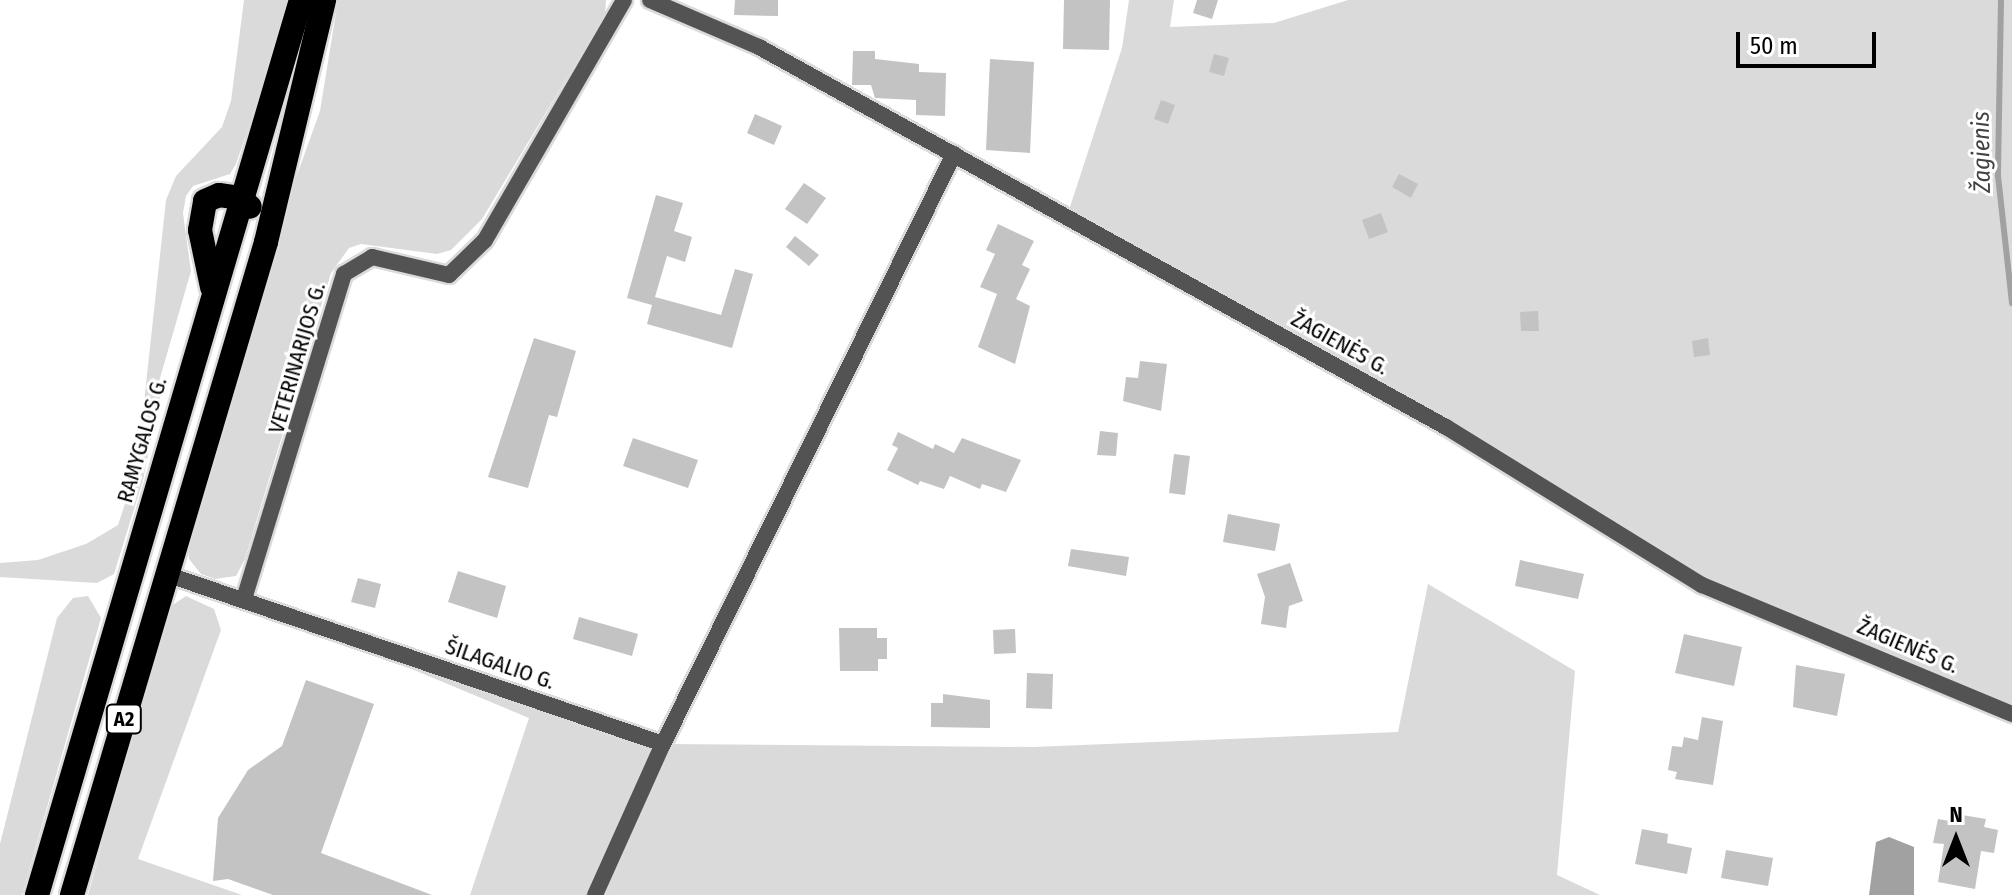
<!DOCTYPE html>
<html>
<head>
<meta charset="utf-8">
<style>
  body { margin:0 }
  #map { position:relative; width:2012px; height:895px; overflow:hidden; background:#fff; font-family:"Fira Sans Condensed",sans-serif }
  div>[style] { position:absolute }
  [style*='--x'] { left:calc(var(--x)*1px); top:calc(var(--y)*1px); width:calc(var(--w)*1px); rotate:calc(var(--a)*1deg) }
  .green>* { inset:0; background:#dadada }
  .water>* { inset:0; background:#a1a1a1 }
  .stream>* { height:6px; margin:-3px; padding:0 3px; transform-origin:3px; border-radius:3px; background:#a1a1a1 }
  .building>* { inset:0; background:#c3c3c3 }
  .roads { filter:drop-shadow(2px 0 #dbdbdb) drop-shadow(-2px 0 #dbdbdb) drop-shadow(0 2px #dbdbdb) drop-shadow(0 -2px #dbdbdb) }
  .street>* { height:16px; margin:-8px; padding:0 8px; transform-origin:8px; border-radius:8px; background:#535353 }
  .highway>* { height:24px; margin:-12px; padding:0 12px; transform-origin:12px; border-radius:12px; background:#000 }
  span { translate:-50% -50%; white-space:nowrap; text-align:center; line-height:1.15; -webkit-text-stroke:6px #fff; paint-order:stroke }
  .shield-label span { padding:2px 6px; background:#fff; border:2px solid; border-radius:6px; -webkit-text-stroke-width:0 }
  .shield-label { font-size:20px; color:#000; font-weight:700 }
  .street-label { font-size:22px; color:#000 }
  .water-label { font-size:24px; color:#424242; font-style:italic }
  .north { position:absolute; left:1916px; top:799px; width:80px; height:80px; -webkit-text-stroke:6px #fff; paint-order:stroke; rotate:0deg; font-size:22px; font-weight:700; line-height:32px; text-align:center; color:#000 }
  .north::after { content:''; display:block; margin:auto; width:28px; height:36px; background:#000; clip-path:polygon(50% 0,100% 100%,50% 72%,0 100%) }
  .scale { position:absolute; left:1736px; top:32px; width:140px; height:36px; box-sizing:border-box; border:4px solid #000; border-top:0; padding-left:10px; font-size:24px; line-height:28px; white-space:nowrap; color:#000; -webkit-text-stroke:6px #fff; paint-order:stroke }
</style>
</head>
<body>
<div id="map">
  <div class="green">
    <div style="clip-path:polygon(244px 0,292px 0,236px 164px,230px 174px,193px 186px,186px 196px,183px 213px,191px 271px,158px 385px,162px 387px,143px 480px,114px 574px,97px 583px,0 577px,0 563px,38px 560px,86px 544px,118px 525px,137px 467px,166px 200px,176px 176px,222px 127px,231px 101px)"></div>
    <div style="clip-path:polygon(338px 0,606px 0,605px 14px,482px 219px,451px 250px,437px 254px,361px 244px,349px 248px,331px 273px,245px 559px,236px 576px,215px 579px,201px 574px,189px 559px,188px 543px,288px 200px,320px 111px)"></div>
    <div style="clip-path:polygon(1129px 0,1174px 0,1170px 27px,1274px 23px,1348px 0,2012px 0,2012px 714px,1684px 569px,1068px 213px,1122px 48px)"></div>
    <div style="clip-path:polygon(1428px 584px,1575px 671px,1557px 875px,1600px 895px,470px 895px,529px 718px,244px 599px,662px 744px,1033px 747px,1398px 732px)"></div>
    <div style="clip-path:polygon(88px 596px,101px 618px,22px 895px,0 895px,0 844px,57px 618px,73px 598px)"></div>
    <div style="clip-path:polygon(186px 596px,214px 609px,221px 630px,138px 859px,242px 895px,88px 895px,167px 609px)"></div>
  </div>
  <div class="water">
    <div style="clip-path:polygon(1889px 837px,1914px 847px,1914px 895px,1869px 895px,1876px 842px)"></div>
  </div>
  <div class="stream">
    <div style="--x:2001;--y:0;--w:176;--a:91"></div>
    <div style="--x:1998;--y:176;--w:128;--a:83.7"></div>
  </div>
  <div class="building">
    <div style="clip-path:polygon(735px 0,778px 0,778px 16px,734px 15px)"></div>
    <div style="clip-path:polygon(1064px 0,1110px 0,1109px 50px,1063px 49px)"></div>
    <div style="clip-path:polygon(1197px 0,1218px 0,1212px 19px,1193px 13px)"></div>
    <div style="clip-path:polygon(853px 51px,875px 51px,875px 59px,919px 64px,919px 72px,946px 73px,945px 116px,916px 115px,916px 100px,875px 98px,871px 85px,852px 85px)"></div>
    <div style="clip-path:polygon(1214px 54px,1229px 58px,1224px 76px,1209px 72px)"></div>
    <div style="clip-path:polygon(990px 59px,1034px 62px,1030px 153px,986px 150px)"></div>
    <div style="clip-path:polygon(1161px 100px,1175px 105px,1168px 124px,1154px 119px)"></div>
    <div style="clip-path:polygon(755px 114px,782px 126px,774px 145px,747px 133px)"></div>
    <div style="clip-path:polygon(1399px 174px,1418px 184px,1411px 198px,1392px 187px)"></div>
    <div style="clip-path:polygon(804px 183px,826px 198px,807px 224px,785px 209px)"></div>
    <div style="clip-path:polygon(656px 195px,683px 203px,674px 231px,692px 237px,685px 262px,667px 256px,655px 297px,721px 315px,735px 269px,753px 274px,732px 348px,647px 324px,652px 305px,627px 298px)"></div>
    <div style="clip-path:polygon(1381px 213px,1388px 232px,1369px 239px,1362px 220px)"></div>
    <div style="clip-path:polygon(998px 224px,1034px 241px,1022px 265px,1030px 269px,1016px 299px,1030px 306px,1015px 364px,978px 347px,997px 294px,980px 287px,995px 254px,986px 250px)"></div>
    <div style="clip-path:polygon(795px 236px,819px 255px,809px 266px,786px 247px)"></div>
    <div style="clip-path:polygon(1538px 311px,1539px 331px,1521px 331px,1520px 312px)"></div>
    <div style="clip-path:polygon(534px 338px,576px 351px,557px 417px,549px 415px,528px 488px,488px 477px)"></div>
    <div style="clip-path:polygon(1708px 338px,1710px 355px,1694px 357px,1692px 341px)"></div>
    <div style="clip-path:polygon(1140px 361px,1167px 364px,1161px 411px,1123px 401px,1126px 377px,1138px 378px)"></div>
    <div style="clip-path:polygon(1100px 431px,1118px 433px,1116px 456px,1097px 455px)"></div>
    <div style="clip-path:polygon(898px 432px,933px 449px,935px 444px,954px 453px,962px 438px,1021px 460px,1006px 492px,982px 484px,980px 489px,950px 476px,944px 489px,920px 481px,918px 485px,887px 470px,898px 448px,892px 445px)"></div>
    <div style="clip-path:polygon(633px 438px,698px 460px,688px 488px,623px 466px)"></div>
    <div style="clip-path:polygon(1174px 454px,1190px 456px,1185px 495px,1169px 493px)"></div>
    <div style="clip-path:polygon(1228px 514px,1280px 524px,1275px 551px,1223px 542px)"></div>
    <div style="clip-path:polygon(1071px 549px,1129px 557px,1126px 576px,1068px 566px)"></div>
    <div style="clip-path:polygon(1520px 560px,1584px 574px,1578px 599px,1515px 586px)"></div>
    <div style="clip-path:polygon(1290px 563px,1303px 601px,1289px 606px,1286px 628px,1261px 624px,1265px 597px,1257px 574px)"></div>
    <div style="clip-path:polygon(458px 571px,506px 586px,497px 618px,448px 602px)"></div>
    <div style="clip-path:polygon(358px 578px,381px 584px,375px 608px,351px 602px)"></div>
    <div style="clip-path:polygon(579px 617px,638px 634px,632px 656px,573px 639px)"></div>
    <div style="clip-path:polygon(839px 628px,877px 628px,877px 638px,887px 638px,887px 659px,878px 659px,878px 671px,840px 671px)"></div>
    <div style="clip-path:polygon(1015px 629px,1016px 653px,994px 654px,993px 630px)"></div>
    <div style="clip-path:polygon(1684px 634px,1742px 647px,1734px 686px,1675px 673px)"></div>
    <div style="clip-path:polygon(1796px 665px,1845px 674px,1837px 716px,1793px 707px)"></div>
    <div style="clip-path:polygon(1027px 673px,1053px 674px,1052px 709px,1026px 708px)"></div>
    <div style="clip-path:polygon(306px 680px,374px 704px,321px 853px,432px 895px,273px 895px,228px 879px,213px 881px,218px 818px,248px 770px,282px 746px)"></div>
    <div style="clip-path:polygon(943px 694px,990px 700px,990px 728px,931px 727px,931px 703px,943px 703px)"></div>
    <div style="clip-path:polygon(1702px 717px,1723px 721px,1713px 785px,1675px 779px,1677px 772px,1668px 770px,1672px 746px,1682px 747px,1684px 737px,1698px 740px)"></div>
    <div style="clip-path:polygon(1956px 814px,1986px 819px,1984px 827px,1998px 830px,1994px 853px,1981px 851px,1975px 889px,1938px 882px,1944px 844px,1933px 843px,1938px 819px,1955px 822px)"></div>
    <div style="clip-path:polygon(1642px 829px,1668px 834px,1667px 843px,1692px 848px,1687px 874px,1635px 864px)"></div>
    <div style="clip-path:polygon(1726px 850px,1773px 858px,1768px 886px,1721px 878px)"></div>
  </div>
  <div class="roads">
    <div class="street">
      <div style="--x:650;--y:0;--w:119;--a:23.3"></div>
      <div style="--x:759;--y:47;--w:785;--a:28.95"></div>
      <div style="--x:1446;--y:427;--w:301;--a:31.7"></div>
      <div style="--x:1702;--y:585;--w:336;--a:22.6"></div>
      <div style="--x:166;--y:574;--w:525;--a:18.88"></div>
      <div style="--x:244;--y:599;--w:340;--a:-72.9"></div>
      <div style="--x:344;--y:274;--w:33;--a:-31"></div>
      <div style="--x:372;--y:257;--w:79;--a:13.2"></div>
      <div style="--x:449;--y:275;--w:50;--a:-44.2"></div>
      <div style="--x:485;--y:240;--w:277;--a:-59.9"></div>
      <div style="--x:595;--y:895;--w:166;--a:-65.8"></div>
      <div style="--x:663;--y:744;--w:658;--a:-63.75"></div>
    </div>
    <div class="highway">
      <div style="--x:212;--y:287;--w:58;--a:-101.9"></div>
      <div style="--x:200;--y:230;--w:29;--a:-80"></div>
      <div style="--x:205;--y:201;--w:15;--a:-23"></div>
      <div style="--x:219;--y:195;--w:21;--a:8"></div>
      <div style="--x:240;--y:198;--w:13;--a:42"></div>
      <div style="--x:37;--y:895;--w:933;--a:-73.57"></div>
      <div style="--x:72;--y:895;--w:681;--a:-73.45"></div>
      <div style="--x:266;--y:242;--w:249;--a:-76.5"></div>
    </div>
  </div>
  <div class="shield-label">
    <span style="left:124px;top:719px">A2</span>
  </div>
  <div class="street-label">
    <span style="left:1340px;top:343px;rotate:29deg">ŽAGIENĖS G.</span>
    <span style="left:297px;top:358px;rotate:-74deg">VETERINARIJOS G.</span>
    <span style="left:142px;top:440px;rotate:-74deg">RAMYGALOS G.</span>
    <span style="left:1908px;top:646px;rotate:23deg">ŽAGIENĖS G.</span>
    <span style="left:500px;top:664px;rotate:19deg">ŠILAGALIO G.</span>
  </div>
  <div class="water-label">
    <span style="left:1982px;top:152px;rotate:-91deg">Žagienis</span>
  </div>
  <div class="north">N</div>
  <div class="scale">50 m</div>
</div>
</body>
</html>
